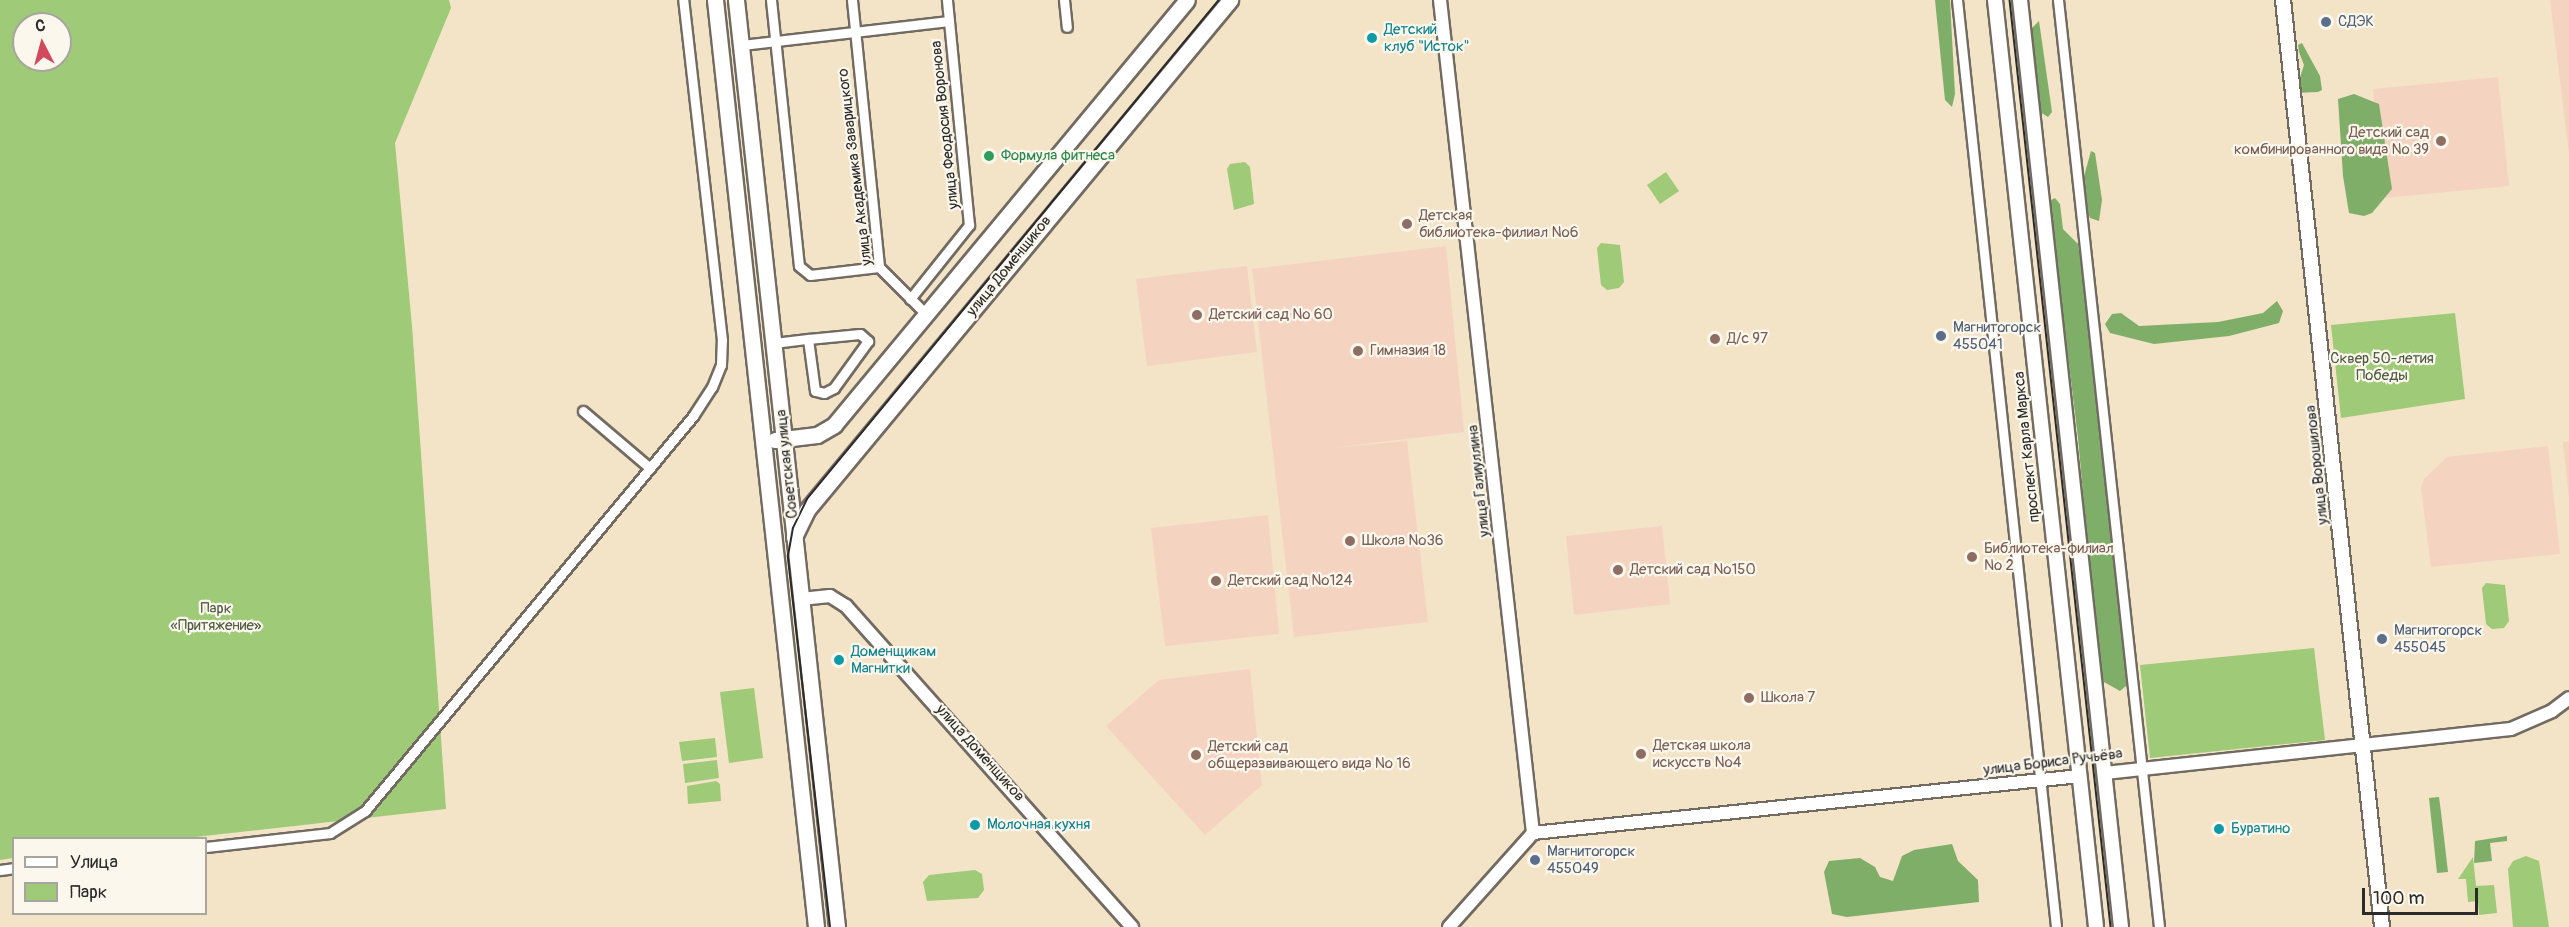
<!DOCTYPE html>
<html>
<head>
<meta charset="utf-8">
<style>
  body { margin:0 }
  #map { position:relative; width:2569px; height:927px; overflow:hidden; background:#f3e3c7; font-family:Pangolin,sans-serif }
  div>[style] { position:absolute }
  [style*='--x'] { left:calc(var(--x)*1px); top:calc(var(--y)*1px); width:calc(var(--w)*1px); rotate:calc(var(--a)*1deg) }
  .built>* { inset:0; background:#f5d3c1 }
  .green>* { inset:0; background:#9fca77 }
  .forest>* { inset:0; background:#7fae68 }
  .roads { filter:drop-shadow(2px 0 #716b62) drop-shadow(-2px 0 #716b62) drop-shadow(0 2px #716b62) drop-shadow(0 -2px #716b62) }
  .minor>* { height:9px; margin:-4.5px; padding:0 4.5px; transform-origin:4.5px; border-radius:4.5px; background:#fff }
  .tertiary>* { height:12px; margin:-6px; padding:0 6px; transform-origin:6px; border-radius:6px; background:#fff }
  .secondary>* { height:14px; margin:-7px; padding:0 7px; transform-origin:7px; border-radius:7px; background:#fff }
  .primary>* { height:15px; margin:-7.5px; padding:0 7.5px; transform-origin:7.5px; border-radius:7.5px; background:#fff }
  .tram>* { height:1.5px; margin:-0.75px; padding:0 0.75px; transform-origin:0.75px; border-radius:0.75px; background:#2b2b2b }
  .dots>* { width:16px; height:16px; translate:-50% -50%; box-sizing:border-box; border:3px solid #fbf7ec; border-radius:50% }
  span { translate:-50% -50%; white-space:nowrap; text-align:center; line-height:1.15; -webkit-text-stroke:4.5px #fbf7ec; paint-order:stroke }
  .service-label { font-size:15px; color:#4e5e75 }
  .left { translate:0 -50%; text-align:left }
  .culture-label { font-size:15px; color:#0d838f }
  .street-label { font-size:15px; color:#2b2b2b }
  .education-label { font-size:15px; color:#785e54 }
  .right { translate:-100% -50%; text-align:right }
  .leisure-label { font-size:15px; color:#27864d }
  .park-label { font-size:15px; color:#4e5b42 }
  .legend { position:absolute; left:12px; top:837px; width:195px; height:78px; box-sizing:border-box; background:#fbf7ec; border:2px solid #a8a59f; margin:0; padding:8px 10px; list-style:none; font-size:18px; color:#2b2b2b }
  .legend li { display:flex; align-items:center; gap:12px; height:30px }
  .legend b { width:30px; border:2px solid #a8a59f }
  .north { position:absolute; left:12px; top:12px; width:60px; height:60px; box-sizing:border-box; background:#fbf7ec; border:2px solid #a8a59f; border-radius:50%; rotate:354deg; font-size:16px; font-weight:700; line-height:24px; text-align:center; color:#2b2b2b }
  .north::after { content:''; display:block; margin:auto; width:21px; height:27px; background:#d1495b; clip-path:polygon(50% 0,100% 100%,50% 72%,0 100%) }
  .scale { position:absolute; left:2362px; top:888px; width:116px; height:27px; box-sizing:border-box; border:3px solid #2b2b2b; border-top:0; padding-left:8px; font-size:18px; line-height:21px; white-space:nowrap; color:#2b2b2b; -webkit-text-stroke:4px #fbf7ec; paint-order:stroke }
</style>
</head>
<body>
<div id="map">
  <div class="built">
    <div style="clip-path:polygon(2550px 0,2569px 0,2569px 154px)"></div>
    <div style="clip-path:polygon(2498px 77px,2509px 186px,2384px 198px,2373px 89px)"></div>
    <div style="clip-path:polygon(1446px 246px,1464px 432px,1330px 448px,1407px 441px,1428px 622px,1294px 637px,1252px 269px)"></div>
    <div style="clip-path:polygon(1247px 266px,1257px 352px,1147px 366px,1136px 279px)"></div>
    <div style="clip-path:polygon(2569px 441px,2569px 499px,2563px 442px)"></div>
    <div style="clip-path:polygon(2548px 446px,2560px 554px,2431px 567px,2421px 488px,2424px 479px,2447px 457px)"></div>
    <div style="clip-path:polygon(1268px 515px,1279px 634px,1165px 646px,1151px 528px)"></div>
    <div style="clip-path:polygon(1662px 526px,1670px 604px,1574px 615px,1566px 536px)"></div>
    <div style="clip-path:polygon(1250px 669px,1262px 785px,1205px 835px,1106px 726px,1159px 680px)"></div>
  </div>
  <div class="green">
    <div style="clip-path:polygon(evenodd,0 0,449px 0,451px 8px,395px 143px,412px 326px,446px 809px,186px 838px,14px 838px,13px 858px,0 860px,0 0,24px 24px,60px 24px,60px 60px,24px 60px,24px 24px)"></div>
    <div style="clip-path:polygon(1245px 162px,1250px 167px,1254px 204px,1234px 210px,1227px 169px,1230px 164px)"></div>
    <div style="clip-path:polygon(1666px 172px,1679px 191px,1660px 204px,1647px 185px)"></div>
    <div style="clip-path:polygon(1601px 243px,1620px 245px,1624px 282px,1619px 288px,1607px 290px,1601px 285px,1597px 248px)"></div>
    <div style="clip-path:polygon(2455px 313px,2465px 399px,2341px 418px,2331px 325px)"></div>
    <div style="clip-path:polygon(2486px 583px,2505px 585px,2509px 621px,2504px 628px,2492px 629px,2486px 624px,2482px 588px)"></div>
    <div style="clip-path:polygon(2314px 648px,2325px 740px,2150px 758px,2140px 665px)"></div>
    <div style="clip-path:polygon(754px 688px,763px 758px,729px 763px,720px 692px)"></div>
    <div style="clip-path:polygon(715px 738px,717px 757px,682px 761px,679px 742px)"></div>
    <div style="clip-path:polygon(717px 760px,719px 778px,685px 783px,683px 764px)"></div>
    <div style="clip-path:polygon(716px 781px,720px 784px,721px 801px,688px 804px,687px 786px)"></div>
    <div style="clip-path:polygon(2526px 856px,2539px 861px,2549px 927px,2513px 927px,2508px 869px,2513px 861px)"></div>
    <div style="clip-path:polygon(2473px 857px,2476px 886px,2494px 885px,2497px 913px,2479px 915px,2478px 901px,2468px 902px,2466px 879px,2458px 879px)"></div>
    <div style="clip-path:polygon(975px 870px,982px 874px,984px 890px,978px 898px,927px 901px,923px 882px,929px 875px)"></div>
  </div>
  <div class="forest">
    <div style="clip-path:polygon(1935px 0,1950px 0,1955px 94px,1952px 107px,1945px 100px)"></div>
    <div style="clip-path:polygon(2039px 21px,2052px 112px,2048px 117px,2040px 112px,2032px 57px,2032px 28px)"></div>
    <div style="clip-path:polygon(2302px 43px,2320px 76px,2322px 90px,2318px 92px,2295px 93px,2304px 65px,2299px 52px,2298px 45px)"></div>
    <div style="clip-path:polygon(2354px 94px,2379px 104px,2392px 189px,2372px 213px,2364px 216px,2349px 213px,2343px 176px,2338px 99px)"></div>
    <div style="clip-path:polygon(2091px 151px,2095px 153px,2102px 200px,2099px 221px,2090px 218px,2083px 200px,2083px 180px)"></div>
    <div style="clip-path:polygon(2055px 198px,2060px 204px,2063px 229px,2078px 244px,2096px 372px,2128px 665px,2126px 686px,2120px 691px,2104px 682px,2099px 669px,2078px 438px,2049px 201px)"></div>
    <div style="clip-path:polygon(2277px 301px,2283px 311px,2279px 323px,2229px 336px,2154px 344px,2110px 333px,2105px 324px,2112px 314px,2121px 313px,2139px 326px,2218px 322px,2263px 313px)"></div>
    <div style="clip-path:polygon(2439px 797px,2441px 812px,2448px 872px,2437px 873px,2429px 798px)"></div>
    <div style="clip-path:polygon(2507px 836px,2507px 841px,2490px 843px,2492px 861px,2474px 863px,2475px 841px)"></div>
    <div style="clip-path:polygon(1952px 844px,1958px 861px,1978px 880px,1979px 902px,1847px 917px,1832px 914px,1824px 872px,1829px 861px,1860px 858px,1875px 867px,1880px 877px,1893px 881px,1902px 856px,1914px 850px)"></div>
  </div>
  <div class="roads">
    <div class="minor">
      <div style="--x:771;--y:0;--w:267;--a:84"></div>
      <div style="--x:799;--y:266;--w:14;--a:39"></div>
      <div style="--x:810;--y:275;--w:69;--a:-6.6"></div>
      <div style="--x:852;--y:0;--w:268;--a:84.2"></div>
      <div style="--x:879;--y:267;--w:65;--a:45"></div>
      <div style="--x:1064;--y:0;--w:27;--a:84"></div>
      <div style="--x:1957;--y:0;--w:932;--a:83.9"></div>
      <div style="--x:2058;--y:0;--w:932;--a:83.78"></div>
      <div style="--x:742;--y:45;--w:208;--a:-6.6"></div>
      <div style="--x:910;--y:299;--w:95;--a:-51.4"></div>
      <div style="--x:969;--y:225;--w:226;--a:-95.6"></div>
      <div style="--x:774;--y:343;--w:34;--a:-7"></div>
      <div style="--x:808;--y:339;--w:52;--a:-5.5"></div>
      <div style="--x:860;--y:334;--w:11;--a:41"></div>
      <div style="--x:868;--y:341;--w:58;--a:125.9"></div>
      <div style="--x:834;--y:388;--w:11;--a:153"></div>
      <div style="--x:824;--y:393;--w:9;--a:-167"></div>
      <div style="--x:815;--y:391;--w:52;--a:-97.7"></div>
      <div style="--x:583;--y:411;--w:88;--a:40.4"></div>
      <div style="--x:206;--y:847;--w:125;--a:-6.4"></div>
      <div style="--x:330;--y:833;--w:41;--a:-32.2"></div>
      <div style="--x:365;--y:811;--w:513;--a:-50.29"></div>
      <div style="--x:693;--y:416;--w:35;--a:-57"></div>
      <div style="--x:712;--y:387;--w:24;--a:-68"></div>
      <div style="--x:721;--y:365;--w:25;--a:-88"></div>
      <div style="--x:722;--y:340;--w:342;--a:-96.5"></div>
      <div style="--x:0;--y:870;--w:14;--a:-8"></div>
    </div>
    <div class="tertiary">
      <div style="--x:1440;--y:0;--w:838;--a:83.63"></div>
      <div style="--x:1533;--y:833;--w:126;--a:131.8"></div>
      <div style="--x:801;--y:599;--w:29;--a:-6"></div>
      <div style="--x:830;--y:596;--w:19;--a:32"></div>
      <div style="--x:846;--y:606;--w:430;--a:48.3"></div>
      <div style="--x:2105;--y:773;--w:408;--a:-6.2"></div>
      <div style="--x:2511;--y:729;--w:45;--a:-23.7"></div>
      <div style="--x:2552;--y:711;--w:21;--a:-37"></div>
      <div style="--x:1533;--y:833;--w:550;--a:-5.95"></div>
    </div>
    <div class="secondary">
      <div style="--x:1995;--y:0;--w:932;--a:83.78"></div>
      <div style="--x:2020;--y:0;--w:932;--a:83.78"></div>
      <div style="--x:2283;--y:0;--w:932;--a:83.9"></div>
    </div>
    <div class="primary">
      <div style="--x:715;--y:0;--w:932;--a:83.78"></div>
      <div style="--x:736;--y:0;--w:932;--a:83.78"></div>
      <div style="--x:775;--y:440;--w:42;--a:-6.8"></div>
      <div style="--x:817;--y:435;--w:20;--a:-30"></div>
      <div style="--x:834;--y:425;--w:552;--a:-50.29"></div>
      <div style="--x:794;--y:537;--w:30;--a:-64"></div>
      <div style="--x:807;--y:510;--w:663;--a:-50.33"></div>
    </div>
  </div>
  <div class="tram">
    <div style="--x:2010;--y:0;--w:932;--a:83.78"></div>
    <div style="--x:830;--y:927;--w:373;--a:-96.5"></div>
    <div style="--x:788;--y:556;--w:28;--a:-80"></div>
    <div style="--x:793;--y:528;--w:32;--a:-64"></div>
    <div style="--x:807;--y:499;--w:647;--a:-50.46"></div>
  </div>
  <div class="dots">
    <div style="left:2326px;top:22px;background:#5c6f8a"></div>
    <div style="left:1372px;top:38px;background:#0f9aa8"></div>
    <div style="left:2441px;top:141px;background:#8d6e63"></div>
    <div style="left:989px;top:156px;background:#2e9e5b"></div>
    <div style="left:1407px;top:224px;background:#8d6e63"></div>
    <div style="left:1197px;top:315px;background:#8d6e63"></div>
    <div style="left:1941px;top:336px;background:#5c6f8a"></div>
    <div style="left:1715px;top:339px;background:#8d6e63"></div>
    <div style="left:1358px;top:351px;background:#8d6e63"></div>
    <div style="left:1350px;top:541px;background:#8d6e63"></div>
    <div style="left:1972px;top:557px;background:#8d6e63"></div>
    <div style="left:1618px;top:570px;background:#8d6e63"></div>
    <div style="left:1216px;top:581px;background:#8d6e63"></div>
    <div style="left:2382px;top:639px;background:#5c6f8a"></div>
    <div style="left:839px;top:660px;background:#0f9aa8"></div>
    <div style="left:1749px;top:698px;background:#8d6e63"></div>
    <div style="left:1641px;top:754px;background:#8d6e63"></div>
    <div style="left:1196px;top:755px;background:#8d6e63"></div>
    <div style="left:975px;top:825px;background:#0f9aa8"></div>
    <div style="left:2219px;top:829px;background:#0f9aa8"></div>
    <div style="left:1535px;top:860px;background:#5c6f8a"></div>
  </div>
  <div class="service-label">
    <span class="left" style="left:2338px;top:22px">СДЭК</span>
    <span class="left" style="left:1953px;top:336px">Магнитогорск<br>455041</span>
    <span class="left" style="left:2394px;top:639px">Магнитогорск<br>455045</span>
    <span class="left" style="left:1547px;top:860px">Магнитогорск<br>455049</span>
  </div>
  <div class="culture-label">
    <span class="left" style="left:1384px;top:38px">Детский<br>клуб "Исток"</span>
    <span class="left" style="left:851px;top:660px">Доменщикам<br>Магнитки</span>
    <span class="left" style="left:987px;top:825px">Молочная кухня</span>
    <span class="left" style="left:2231px;top:829px">Буратино</span>
  </div>
  <div class="street-label">
    <span style="left:945px;top:125px;rotate:-96deg">улица Феодосия Воронова</span>
    <span style="left:855px;top:167px;rotate:-97deg">улица Академика Заварицкого</span>
    <span style="left:1009px;top:266px;rotate:-51deg">улица Доменщиков</span>
    <span style="left:2027px;top:447px;rotate:-96deg">проспект Карла Маркса</span>
    <span style="left:787px;top:464px;rotate:-96deg">Советская улица</span>
    <span style="left:2317px;top:465px;rotate:-96deg">улица Ворошилова</span>
    <span style="left:1479px;top:481px;rotate:-96deg">улица Галиуллина</span>
    <span style="left:980px;top:753px;rotate:48deg">улица Доменщиков</span>
    <span style="left:2053px;top:762px;rotate:-7deg">улица Бориса Ручьёва</span>
  </div>
  <div class="education-label">
    <span class="right" style="left:2429px;top:141px">Детский сад<br>комбинированного вида № 39</span>
    <span class="left" style="left:1419px;top:224px">Детская<br>библиотека-филиал №6</span>
    <span class="left" style="left:1209px;top:315px">Детский сад № 60</span>
    <span class="left" style="left:1727px;top:339px">Д/с 97</span>
    <span class="left" style="left:1370px;top:351px">Гимназия 18</span>
    <span class="left" style="left:1362px;top:541px">Школа №36</span>
    <span class="left" style="left:1984px;top:557px">Библиотека-филиал<br>№ 2</span>
    <span class="left" style="left:1630px;top:570px">Детский сад №150</span>
    <span class="left" style="left:1228px;top:581px">Детский сад №124</span>
    <span class="left" style="left:1761px;top:698px">Школа 7</span>
    <span class="left" style="left:1653px;top:754px">Детская школа<br>искусств №4</span>
    <span class="left" style="left:1208px;top:755px">Детский сад<br>общеразвивающего вида № 16</span>
  </div>
  <div class="leisure-label">
    <span class="left" style="left:1001px;top:156px">Формула фитнеса</span>
  </div>
  <div class="park-label">
    <span style="left:2382px;top:367px">Сквер 50-летия<br>Победы</span>
    <span style="left:216px;top:617px">Парк<br>«Притяжение»</span>
  </div>
  <ul class="legend">
  <li><b style="height:8px;background:#fff"></b>Улица</li>
  <li><b style="height:16px;background:#9fca77"></b>Парк</li>
  </ul>
  <div class="north">С</div>
  <div class="scale">100 m</div>
</div>
</body>
</html>
